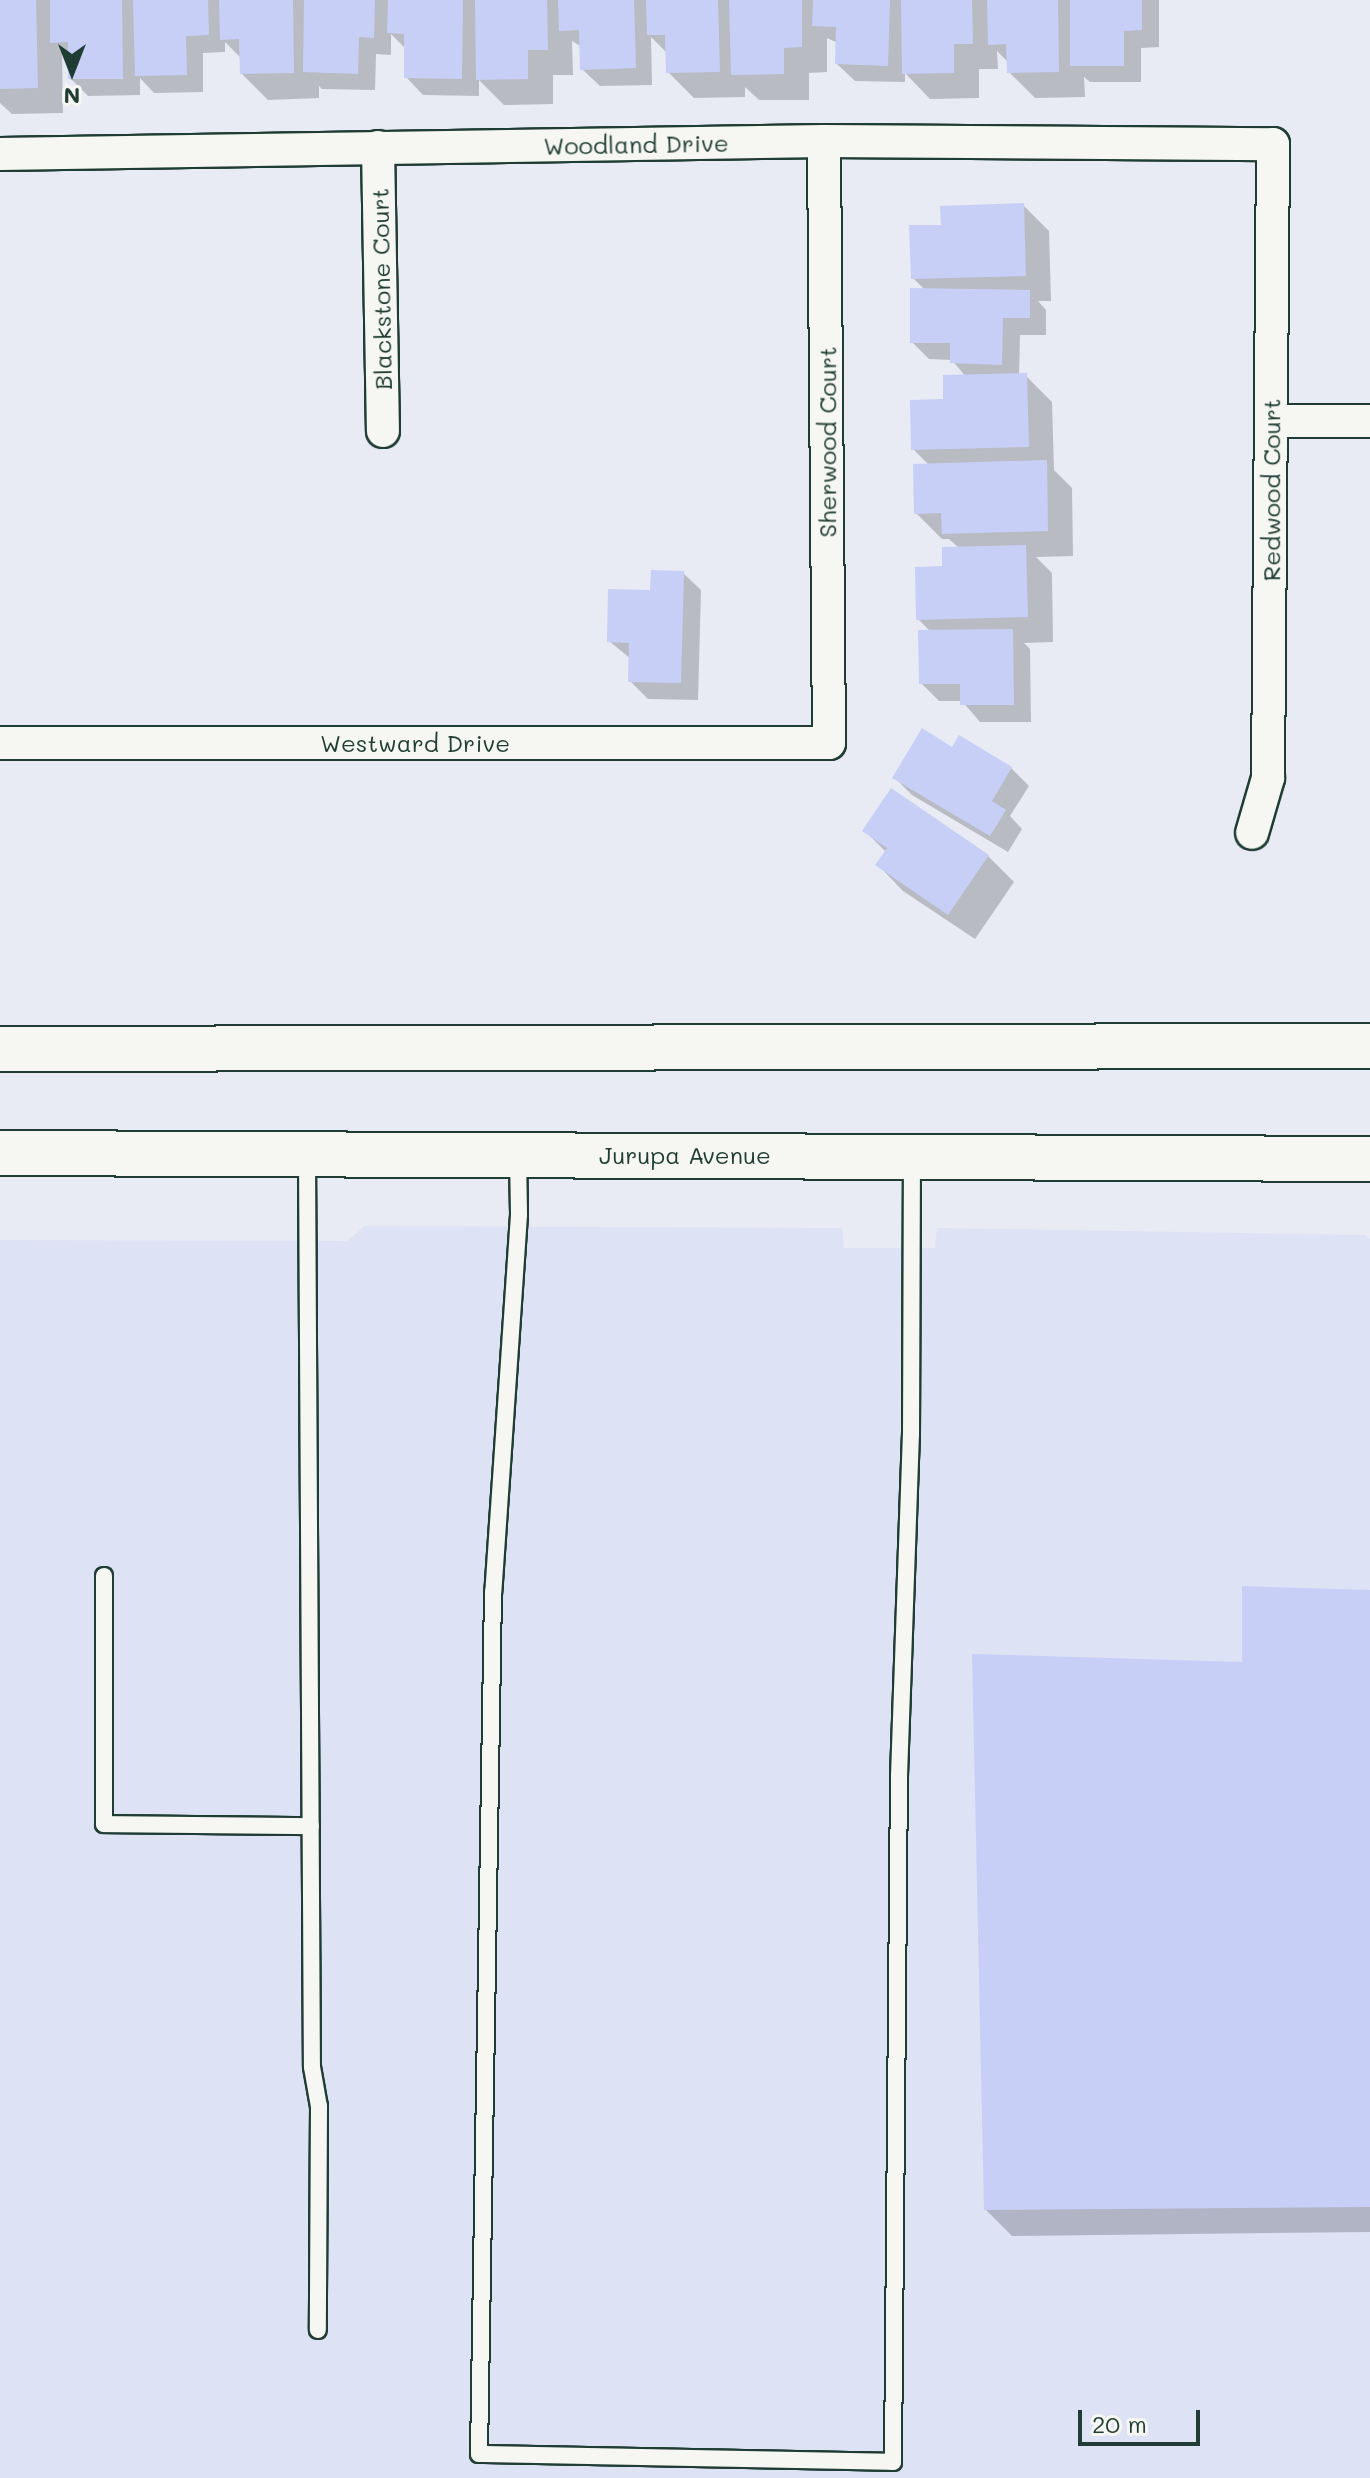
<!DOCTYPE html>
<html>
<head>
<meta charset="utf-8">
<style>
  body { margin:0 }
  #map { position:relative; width:1370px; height:2478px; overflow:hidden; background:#e8eaf4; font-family:Mali,sans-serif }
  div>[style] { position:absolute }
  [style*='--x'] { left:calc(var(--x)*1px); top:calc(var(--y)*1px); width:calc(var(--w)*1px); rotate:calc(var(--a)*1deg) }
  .built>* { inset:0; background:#dee2f5 }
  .shadow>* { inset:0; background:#0003 }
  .building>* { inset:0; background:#c7cff7 }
  .roads { filter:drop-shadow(2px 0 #1f3d34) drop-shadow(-2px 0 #1f3d34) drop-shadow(0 2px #1f3d34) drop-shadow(0 -2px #1f3d34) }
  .service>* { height:16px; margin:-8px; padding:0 8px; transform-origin:8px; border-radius:8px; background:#f6f6f2 }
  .minor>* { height:32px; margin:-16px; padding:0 16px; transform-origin:16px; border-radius:16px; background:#f6f6f2 }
  .primary>* { height:44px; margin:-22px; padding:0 22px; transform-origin:22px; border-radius:22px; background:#f6f6f2 }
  span { translate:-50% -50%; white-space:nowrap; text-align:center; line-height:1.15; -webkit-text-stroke:6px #f6f6f2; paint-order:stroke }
  .street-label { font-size:24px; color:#1f3d34 }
  .north { position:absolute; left:32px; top:32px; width:80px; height:80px; -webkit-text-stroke:6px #f6f6f2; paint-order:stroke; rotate:180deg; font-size:22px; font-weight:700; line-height:32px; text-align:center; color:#1f3d34 }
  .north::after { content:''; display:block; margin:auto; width:28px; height:36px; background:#1f3d34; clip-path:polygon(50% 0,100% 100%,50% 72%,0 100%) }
  .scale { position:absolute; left:1078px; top:2410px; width:122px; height:36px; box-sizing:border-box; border:4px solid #1f3d34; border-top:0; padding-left:10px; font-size:24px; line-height:28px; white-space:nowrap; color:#1f3d34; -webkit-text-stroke:6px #f6f6f2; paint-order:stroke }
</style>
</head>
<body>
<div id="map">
  <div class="built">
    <div style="clip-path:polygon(365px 1226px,842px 1228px,844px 1248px,935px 1248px,937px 1228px,1365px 1235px,1370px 1239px,1370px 2478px,0 2478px,0 1240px,347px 1241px)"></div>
  </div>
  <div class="shadow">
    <div style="clip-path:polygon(0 0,1159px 0,1159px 47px,1141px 48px,1141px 82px,1090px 82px,1084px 77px,1085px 97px,1035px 98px,1009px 72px,1008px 62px,997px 51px,998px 69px,979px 69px,979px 98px,930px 99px,905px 73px,905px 82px,855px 81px,837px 64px,838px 43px,827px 38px,827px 72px,809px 73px,809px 100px,759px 100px,745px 87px,745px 97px,694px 98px,668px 72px,667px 53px,651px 37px,652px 85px,600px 86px,582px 69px,582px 47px,572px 41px,573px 75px,553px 75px,553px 104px,504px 105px,479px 80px,479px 96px,423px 95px,406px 77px,406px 49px,391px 34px,391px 55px,376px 54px,375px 90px,322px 89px,319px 86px,319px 98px,268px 100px,242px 74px,242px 59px,225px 42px,225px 52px,203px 53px,203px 92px,154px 93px,140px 78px,140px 95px,88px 96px,70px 78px,70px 60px,62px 51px,63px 113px,12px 114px,0 103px)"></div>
    <div style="clip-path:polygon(1023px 205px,1049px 231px,1051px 301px,1038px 301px,1046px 310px,1046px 335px,1020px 335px,1019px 376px,1026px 376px,1052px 402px,1054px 470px,1072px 488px,1073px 556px,1036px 557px,1052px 573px,1053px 642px,1024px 643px,1030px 649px,1031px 722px,980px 722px,962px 701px,939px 701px,921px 683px,931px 632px,918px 619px,959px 548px,949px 539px,942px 539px,916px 513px,929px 465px,913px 449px,966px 377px,952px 360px,929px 359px,912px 342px,925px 290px,913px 278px,943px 227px)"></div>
    <div style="clip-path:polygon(683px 573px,701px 590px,698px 700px,648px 699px,630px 681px,631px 659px,609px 641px,652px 592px)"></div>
    <div style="clip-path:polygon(953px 749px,1011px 768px,1029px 786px,1010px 816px,1022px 829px,1008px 852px,912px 795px,895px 778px)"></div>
    <div style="clip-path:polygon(892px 790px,988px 856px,1014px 882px,975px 939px,903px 891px,878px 865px,886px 852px,864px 830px)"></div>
    <div style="clip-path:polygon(1370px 1592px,1370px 2232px,1012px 2236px,986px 2210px,1244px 1664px)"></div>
  </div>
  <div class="building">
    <div style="clip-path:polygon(0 0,36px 0,38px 88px,0 89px)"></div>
    <div style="clip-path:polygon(50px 0,122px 0,123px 79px,68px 79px,68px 42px,50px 43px)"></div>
    <div style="clip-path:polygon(133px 0,208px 0,209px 35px,186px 36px,187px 75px,135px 76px)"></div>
    <div style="clip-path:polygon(219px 0,293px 0,294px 73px,240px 74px,239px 39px,220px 40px)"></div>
    <div style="clip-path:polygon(304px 0,375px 0,374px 38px,359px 37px,358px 74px,303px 72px)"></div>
    <div style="clip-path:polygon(388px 0,463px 0,462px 79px,404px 78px,404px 34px,387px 33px)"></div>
    <div style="clip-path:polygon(475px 0,547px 0,548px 50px,528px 50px,528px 79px,476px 80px)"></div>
    <div style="clip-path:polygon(558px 0,634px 0,636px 68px,580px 70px,579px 30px,559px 31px)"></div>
    <div style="clip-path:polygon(646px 0,718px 0,720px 72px,666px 73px,665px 35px,647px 35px)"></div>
    <div style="clip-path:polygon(729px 0,802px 0,802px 47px,784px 48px,784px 74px,731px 75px)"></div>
    <div style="clip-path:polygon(813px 0,890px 0,888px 66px,835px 64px,836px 27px,812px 26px)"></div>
    <div style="clip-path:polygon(901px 0,972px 0,973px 44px,954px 44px,954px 73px,902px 74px)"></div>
    <div style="clip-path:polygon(987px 0,1058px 0,1059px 72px,1007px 73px,1006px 44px,988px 45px)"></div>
    <div style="clip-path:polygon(1070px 0,1142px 0,1142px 30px,1124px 31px,1124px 66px,1070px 66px)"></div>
    <div style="clip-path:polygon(1024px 203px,1026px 276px,911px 279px,909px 225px,941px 225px,940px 206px)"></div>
    <div style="clip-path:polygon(910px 288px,1030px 290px,1030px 318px,1003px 318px,1002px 365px,950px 363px,950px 343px,910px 343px)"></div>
    <div style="clip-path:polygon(1027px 373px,1029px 447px,911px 450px,910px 400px,943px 399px,943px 375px)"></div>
    <div style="clip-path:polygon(1047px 460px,1048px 531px,942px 534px,941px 513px,914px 514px,913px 464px)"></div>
    <div style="clip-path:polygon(1026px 545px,1028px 617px,916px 620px,915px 567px,942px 566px,942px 547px)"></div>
    <div style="clip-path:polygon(651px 570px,684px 571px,681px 683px,628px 682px,629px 643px,607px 642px,608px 589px,650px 590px)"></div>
    <div style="clip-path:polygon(1013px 629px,1014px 705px,960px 705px,960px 684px,919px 684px,918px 630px)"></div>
    <div style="clip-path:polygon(922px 728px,952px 747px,959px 735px,1012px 767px,992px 801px,1006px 810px,990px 836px,892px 778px)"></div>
    <div style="clip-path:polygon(891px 788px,989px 855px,948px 915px,875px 865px,887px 848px,862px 831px)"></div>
    <div style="clip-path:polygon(1242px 1586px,1370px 1590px,1370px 2207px,984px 2210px,972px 1654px,1242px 1662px)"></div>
  </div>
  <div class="roads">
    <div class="service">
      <div style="--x:307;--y:1156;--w:911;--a:89.69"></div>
      <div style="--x:312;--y:2067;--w:40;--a:80"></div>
      <div style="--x:319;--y:2106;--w:224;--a:90.3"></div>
      <div style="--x:518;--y:1156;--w:59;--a:89"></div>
      <div style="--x:519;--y:1215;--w:378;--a:93.9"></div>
      <div style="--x:493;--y:1592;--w:862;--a:90.93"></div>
      <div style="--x:479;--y:2454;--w:414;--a:1.1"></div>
      <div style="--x:893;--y:2462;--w:686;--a:-89.5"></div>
      <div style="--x:899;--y:1776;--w:341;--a:-88"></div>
      <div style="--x:911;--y:1435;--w:277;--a:-89.8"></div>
      <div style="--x:104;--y:1576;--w:248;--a:90"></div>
      <div style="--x:104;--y:1824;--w:207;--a:0.6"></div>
    </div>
    <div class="minor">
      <div style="--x:378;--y:147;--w:284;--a:89"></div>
      <div style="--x:0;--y:154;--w:824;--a:-0.9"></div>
      <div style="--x:824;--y:141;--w:449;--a:0.4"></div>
      <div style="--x:1273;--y:144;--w:634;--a:90.45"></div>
      <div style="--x:1268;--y:778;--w:57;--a:106.2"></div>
      <div style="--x:1271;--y:421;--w:99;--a:0"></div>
      <div style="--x:0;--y:743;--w:829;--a:0"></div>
      <div style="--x:829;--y:743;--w:602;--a:-90.48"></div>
    </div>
    <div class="primary">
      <div style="--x:0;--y:1049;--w:1370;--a:-0.13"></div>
      <div style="--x:0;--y:1153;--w:1370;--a:0.25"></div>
    </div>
  </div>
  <div class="street-label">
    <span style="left:636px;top:144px;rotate:-1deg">Woodland Drive</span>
    <span style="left:381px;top:289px;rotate:-91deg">Blackstone Court</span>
    <span style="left:827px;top:442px;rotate:-90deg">Sherwood Court</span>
    <span style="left:1271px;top:490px;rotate:-90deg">Redwood Court</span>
    <span style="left:415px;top:743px">Westward Drive</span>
    <span style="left:685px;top:1155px">Jurupa Avenue</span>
  </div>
  <div class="north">N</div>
  <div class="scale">20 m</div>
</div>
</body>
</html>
